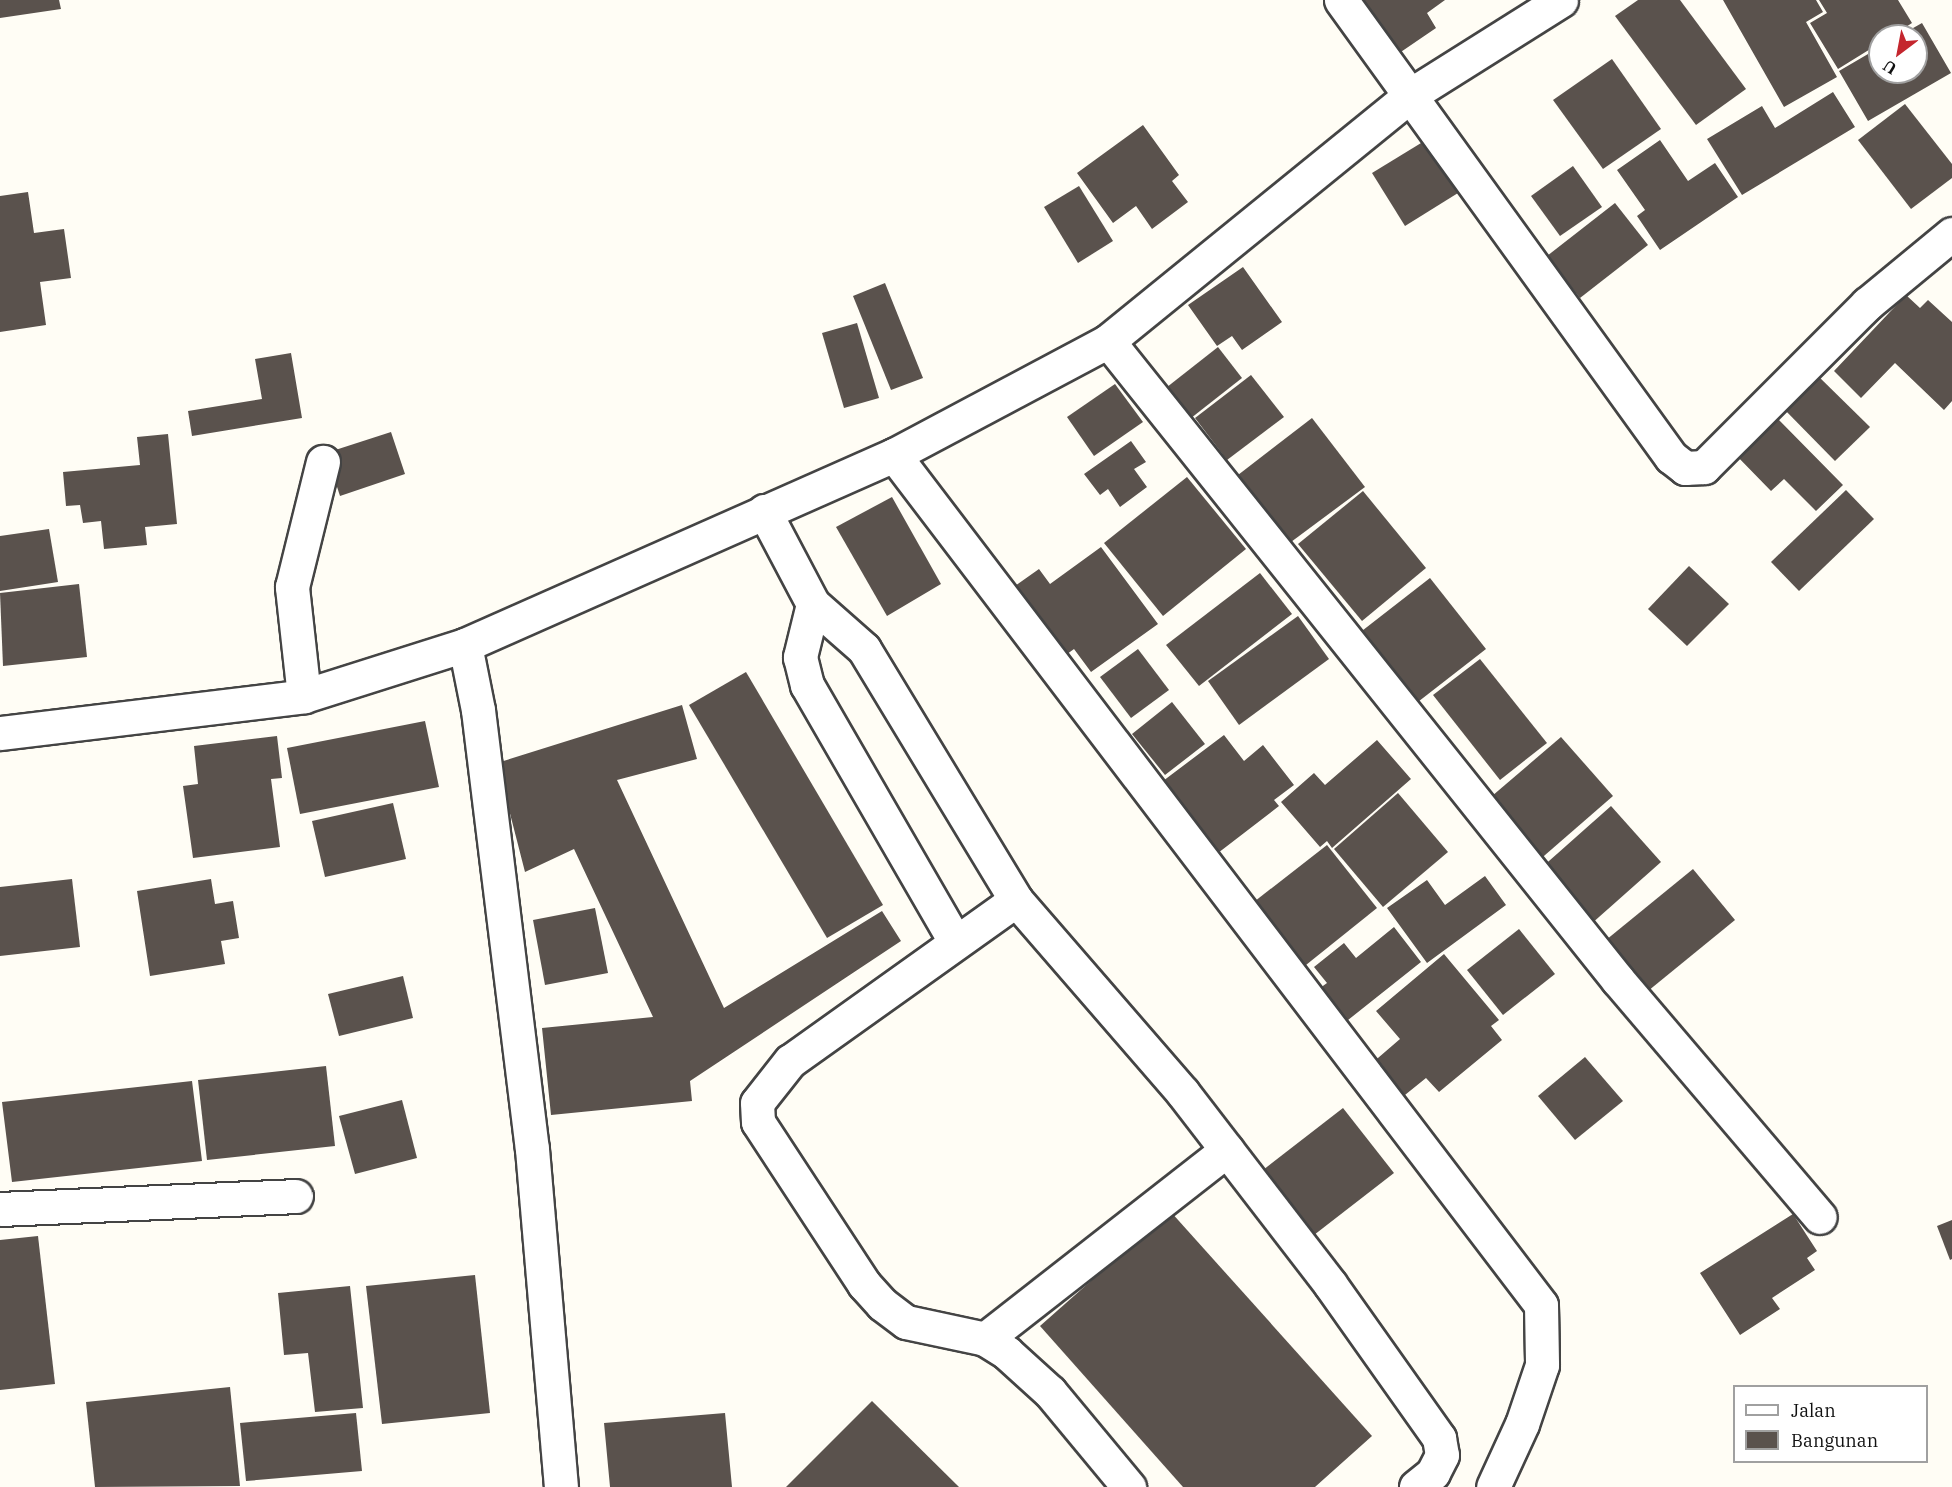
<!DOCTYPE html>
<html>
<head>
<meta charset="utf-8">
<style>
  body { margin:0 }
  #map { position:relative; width:1952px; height:1487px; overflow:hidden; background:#fffdf5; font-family:"IBM Plex Serif",serif }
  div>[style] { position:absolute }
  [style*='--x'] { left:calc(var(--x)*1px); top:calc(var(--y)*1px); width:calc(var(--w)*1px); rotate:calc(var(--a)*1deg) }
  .building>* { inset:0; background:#5a524d }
  .roads { filter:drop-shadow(2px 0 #444) drop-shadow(-2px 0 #444) drop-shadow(0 2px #444) drop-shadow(0 -2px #444) }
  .minor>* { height:33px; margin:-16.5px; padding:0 16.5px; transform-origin:16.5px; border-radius:16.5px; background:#fff }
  span { translate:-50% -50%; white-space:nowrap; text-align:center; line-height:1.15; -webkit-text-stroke:6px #fff; paint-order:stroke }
  .legend { position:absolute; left:1733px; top:1385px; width:195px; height:78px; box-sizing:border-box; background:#fff; border:2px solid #a0a0a0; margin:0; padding:8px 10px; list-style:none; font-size:18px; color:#111 }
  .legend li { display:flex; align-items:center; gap:12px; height:30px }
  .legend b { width:30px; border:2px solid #a0a0a0 }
  .north { position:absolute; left:1868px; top:24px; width:60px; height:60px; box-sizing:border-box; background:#fff; border:2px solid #a0a0a0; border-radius:50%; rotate:212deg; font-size:16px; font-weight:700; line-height:24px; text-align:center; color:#111 }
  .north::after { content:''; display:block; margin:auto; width:21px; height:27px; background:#c4262e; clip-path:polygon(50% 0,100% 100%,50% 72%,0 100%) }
</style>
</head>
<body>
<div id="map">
  <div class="building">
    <div style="clip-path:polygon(0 0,59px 0,61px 9px,0 18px)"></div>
    <div style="clip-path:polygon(1351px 0,1445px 0,1427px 13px,1436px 28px,1392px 58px)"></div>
    <div style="clip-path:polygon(1638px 0,1680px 0,1746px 89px,1696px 125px,1615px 16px)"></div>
    <div style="clip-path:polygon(1723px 0,1816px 0,1823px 12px,1806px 22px,1837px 77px,1784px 107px)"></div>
    <div style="clip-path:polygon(1819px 0,1898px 0,1912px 23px,1892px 36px,1880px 36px,1880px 43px,1838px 69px,1810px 23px,1827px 13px)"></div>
    <div style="clip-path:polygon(1922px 23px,1951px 73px,1868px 121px,1839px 71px,1880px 47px,1880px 72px,1916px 72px,1916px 36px,1899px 36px)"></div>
    <div style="clip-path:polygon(1612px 59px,1661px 129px,1603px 169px,1553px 100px)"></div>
    <div style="clip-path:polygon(1833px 92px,1855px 127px,1742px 195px,1707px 139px,1762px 106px,1775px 128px)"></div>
    <div style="clip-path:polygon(1905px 104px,1952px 164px,1952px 178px,1911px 209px,1858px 140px)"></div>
    <div style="clip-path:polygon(1143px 125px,1179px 175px,1172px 181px,1188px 202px,1152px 229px,1136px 206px,1113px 223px,1077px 173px)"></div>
    <div style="clip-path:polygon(1426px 140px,1458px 193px,1405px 226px,1372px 173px)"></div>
    <div style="clip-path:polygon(1660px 140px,1688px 181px,1715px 163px,1738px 197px,1660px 250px,1637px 216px,1645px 210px,1617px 170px)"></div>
    <div style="clip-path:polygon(1573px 166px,1602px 207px,1560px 236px,1531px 196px)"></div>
    <div style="clip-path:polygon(1079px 186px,1113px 241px,1078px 263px,1044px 207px)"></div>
    <div style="clip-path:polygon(28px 192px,34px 233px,64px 229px,71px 278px,40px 282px,46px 325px,0 332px,0 196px)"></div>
    <div style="clip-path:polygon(1615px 203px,1648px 245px,1580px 298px,1547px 256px)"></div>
    <div style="clip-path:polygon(1243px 267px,1282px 322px,1242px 350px,1232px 336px,1217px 346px,1188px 305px)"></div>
    <div style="clip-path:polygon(885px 283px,923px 378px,891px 390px,853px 296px)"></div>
    <div style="clip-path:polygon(1906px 295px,1920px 308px,1928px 300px,1952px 322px,1952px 401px,1944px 410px,1895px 363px,1861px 398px,1834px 371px)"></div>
    <div style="clip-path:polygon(857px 323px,879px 398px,844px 408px,822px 333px)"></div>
    <div style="clip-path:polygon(1218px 347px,1242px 378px,1186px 422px,1162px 391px)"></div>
    <div style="clip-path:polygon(291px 353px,302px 418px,192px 436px,188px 411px,262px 399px,255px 359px)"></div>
    <div style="clip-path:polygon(1815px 373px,1870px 427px,1835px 461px,1782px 407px)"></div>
    <div style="clip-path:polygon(1251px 375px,1284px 417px,1227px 460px,1195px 418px)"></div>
    <div style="clip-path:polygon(1115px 384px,1143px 422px,1094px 456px,1067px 417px)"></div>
    <div style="clip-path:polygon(1773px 414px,1843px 485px,1816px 511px,1784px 479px,1771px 491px,1733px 452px)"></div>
    <div style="clip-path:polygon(1312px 418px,1365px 487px,1291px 542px,1238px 475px)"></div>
    <div style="clip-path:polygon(391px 432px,405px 474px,340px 496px,326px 453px)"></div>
    <div style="clip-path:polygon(168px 434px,177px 524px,145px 527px,147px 545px,104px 549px,101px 521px,83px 523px,80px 505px,66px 506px,63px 472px,140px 465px,137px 437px)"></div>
    <div style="clip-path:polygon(1131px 441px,1146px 462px,1134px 469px,1147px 487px,1120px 507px,1108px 489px,1100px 495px,1084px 474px)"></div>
    <div style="clip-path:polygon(1187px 477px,1246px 549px,1163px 616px,1104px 543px)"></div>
    <div style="clip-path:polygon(1846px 490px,1874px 519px,1799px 591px,1771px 562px)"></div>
    <div style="clip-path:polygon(1363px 491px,1426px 568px,1362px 621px,1298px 544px)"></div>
    <div style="clip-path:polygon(892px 497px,941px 584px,887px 616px,836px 527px)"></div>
    <div style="clip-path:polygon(49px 529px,58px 582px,0 591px,0 536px)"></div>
    <div style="clip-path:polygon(1101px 547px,1158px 624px,1091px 672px,1074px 649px,1063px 657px,1012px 588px,1039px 569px,1050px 584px)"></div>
    <div style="clip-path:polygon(1689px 566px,1729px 604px,1687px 646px,1648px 609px)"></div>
    <div style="clip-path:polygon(1260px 573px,1292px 614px,1199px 686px,1166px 645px)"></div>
    <div style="clip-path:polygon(1430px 578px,1486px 649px,1414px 705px,1358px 634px)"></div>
    <div style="clip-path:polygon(79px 584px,87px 657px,3px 666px,0 593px)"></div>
    <div style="clip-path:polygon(1298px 616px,1329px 659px,1239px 725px,1208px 681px)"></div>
    <div style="clip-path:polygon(1138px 649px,1169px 690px,1131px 718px,1100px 677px)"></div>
    <div style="clip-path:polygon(1480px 659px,1547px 743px,1500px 780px,1433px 695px)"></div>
    <div style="clip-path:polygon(746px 672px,883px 905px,827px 938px,689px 705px)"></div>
    <div style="clip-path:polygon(1172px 702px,1205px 744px,1165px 775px,1132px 734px)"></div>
    <div style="clip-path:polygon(682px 705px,697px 759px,617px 780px,724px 1008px,882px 911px,901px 941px,690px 1081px,692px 1101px,551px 1115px,542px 1028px,653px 1017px,574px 849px,525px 872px,497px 763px)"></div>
    <div style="clip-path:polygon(425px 721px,439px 787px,300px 814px,287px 748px)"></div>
    <div style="clip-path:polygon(1224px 735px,1244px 761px,1263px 745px,1294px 785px,1274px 800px,1279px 806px,1218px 853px,1163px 781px)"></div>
    <div style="clip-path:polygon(277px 736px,282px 778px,271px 779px,280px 847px,193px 858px,183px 786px,198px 784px,194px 746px)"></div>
    <div style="clip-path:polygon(1561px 737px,1613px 796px,1537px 862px,1485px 802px)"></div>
    <div style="clip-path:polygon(1377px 740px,1411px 779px,1332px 848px,1327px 841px,1320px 847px,1281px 802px,1314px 773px,1325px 785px)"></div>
    <div style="clip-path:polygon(1398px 793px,1448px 852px,1383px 907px,1334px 849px)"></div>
    <div style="clip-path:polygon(393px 803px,406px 859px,325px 877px,312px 821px)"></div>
    <div style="clip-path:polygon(1611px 806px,1661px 862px,1590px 925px,1540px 869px)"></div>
    <div style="clip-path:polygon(1327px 845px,1377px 908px,1301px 969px,1250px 905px)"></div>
    <div style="clip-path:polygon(1693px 869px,1735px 920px,1648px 991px,1606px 940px)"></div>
    <div style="clip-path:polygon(1485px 876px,1506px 905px,1427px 963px,1387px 908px,1427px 880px,1445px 905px)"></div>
    <div style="clip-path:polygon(72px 879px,80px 947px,0 956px,0 887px)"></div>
    <div style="clip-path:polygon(211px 879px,215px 904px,233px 901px,239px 938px,221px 941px,225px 964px,150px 976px,137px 891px)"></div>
    <div style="clip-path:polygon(595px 908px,608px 973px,545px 985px,533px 920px)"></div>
    <div style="clip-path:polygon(1394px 927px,1421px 962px,1343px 1024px,1316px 991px,1327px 983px,1314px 967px,1344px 943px,1356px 958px)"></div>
    <div style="clip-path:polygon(1519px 929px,1555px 974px,1503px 1015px,1467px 970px)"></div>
    <div style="clip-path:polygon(1444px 954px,1499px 1020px,1491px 1026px,1502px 1040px,1439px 1092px,1426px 1078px,1400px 1099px,1371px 1064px,1400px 1039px,1376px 1011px)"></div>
    <div style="clip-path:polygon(403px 976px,413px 1018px,339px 1036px,328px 994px)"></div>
    <div style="clip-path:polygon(1585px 1057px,1623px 1101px,1575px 1140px,1538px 1096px)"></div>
    <div style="clip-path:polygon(326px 1066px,335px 1146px,207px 1160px,198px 1080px)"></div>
    <div style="clip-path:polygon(192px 1081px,202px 1161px,12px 1182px,2px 1102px)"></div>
    <div style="clip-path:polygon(402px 1100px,417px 1158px,355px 1174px,339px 1116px)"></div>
    <div style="clip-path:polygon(1343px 1108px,1394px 1173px,1314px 1235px,1263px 1170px)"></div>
    <div style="clip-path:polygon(1170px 1211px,1372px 1436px,1315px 1487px,1183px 1487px,1040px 1326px)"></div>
    <div style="clip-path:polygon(1793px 1214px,1817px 1251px,1807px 1258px,1815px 1270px,1772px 1298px,1780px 1309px,1740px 1335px,1700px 1273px)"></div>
    <div style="clip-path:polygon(1952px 1220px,1952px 1259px,1950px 1260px,1937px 1226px)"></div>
    <div style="clip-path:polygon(38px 1236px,55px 1384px,0 1390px,0 1240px)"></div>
    <div style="clip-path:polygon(475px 1275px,490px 1413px,382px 1424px,366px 1286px)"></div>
    <div style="clip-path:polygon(350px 1286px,363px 1408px,315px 1412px,308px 1353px,284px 1355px,278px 1293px)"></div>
    <div style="clip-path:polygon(230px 1387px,240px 1486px,95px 1487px,86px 1402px)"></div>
    <div style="clip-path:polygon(872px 1401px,959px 1487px,786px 1487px)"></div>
    <div style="clip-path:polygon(356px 1413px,362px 1471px,246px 1481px,240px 1423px)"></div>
    <div style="clip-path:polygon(725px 1413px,732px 1487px,610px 1487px,604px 1423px)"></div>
  </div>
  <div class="roads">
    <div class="minor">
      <div style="--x:1341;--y:0;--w:564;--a:54.17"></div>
      <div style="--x:1671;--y:457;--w:18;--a:38"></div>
      <div style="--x:1685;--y:468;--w:19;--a:-3"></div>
      <div style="--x:1704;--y:467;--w:231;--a:-45"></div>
      <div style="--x:1867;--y:304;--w:110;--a:-39.5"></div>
      <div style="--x:1108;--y:341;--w:818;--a:51.41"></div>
      <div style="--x:1618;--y:980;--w:311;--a:49.6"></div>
      <div style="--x:894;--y:455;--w:1068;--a:52.72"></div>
      <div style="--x:1541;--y:1305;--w:60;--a:89"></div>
      <div style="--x:1542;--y:1365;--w:62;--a:108.7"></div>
      <div style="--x:1522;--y:1424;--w:69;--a:114.7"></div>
      <div style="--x:764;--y:511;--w:105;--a:62.2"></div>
      <div style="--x:813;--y:604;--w:68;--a:41.4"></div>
      <div style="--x:864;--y:649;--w:293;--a:58.8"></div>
      <div style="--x:1016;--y:900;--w:255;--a:49.1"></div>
      <div style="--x:1183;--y:1093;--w:241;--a:52.4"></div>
      <div style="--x:1330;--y:1284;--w:189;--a:54.7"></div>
      <div style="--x:1439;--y:1438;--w:17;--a:80"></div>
      <div style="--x:1442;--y:1455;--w:20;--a:117"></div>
      <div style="--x:1433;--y:1473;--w:22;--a:141"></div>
      <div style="--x:813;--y:604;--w:55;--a:103.8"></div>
      <div style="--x:800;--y:657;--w:29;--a:76"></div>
      <div style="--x:807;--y:685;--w:296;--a:60"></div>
      <div style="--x:465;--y:645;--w:66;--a:78.7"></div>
      <div style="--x:478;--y:710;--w:442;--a:83"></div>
      <div style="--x:532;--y:1149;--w:339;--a:85.1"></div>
      <div style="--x:304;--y:696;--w:110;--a:-96.3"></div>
      <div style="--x:292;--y:587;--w:129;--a:-76.1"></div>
      <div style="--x:0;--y:733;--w:306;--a:-6.9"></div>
      <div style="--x:304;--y:696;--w:169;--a:-17.6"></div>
      <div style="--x:465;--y:645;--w:469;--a:-23.9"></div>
      <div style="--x:894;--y:455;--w:242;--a:-28"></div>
      <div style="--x:1108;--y:341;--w:392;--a:-39.1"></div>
      <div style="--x:1412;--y:94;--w:176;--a:-32.2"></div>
      <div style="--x:1016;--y:900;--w:277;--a:144.5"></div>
      <div style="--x:790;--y:1061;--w:53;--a:128.2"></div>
      <div style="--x:757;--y:1103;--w:19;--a:87"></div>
      <div style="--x:758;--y:1122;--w:194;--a:56.8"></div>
      <div style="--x:864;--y:1284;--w:27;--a:48"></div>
      <div style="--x:882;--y:1304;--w:30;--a:37"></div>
      <div style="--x:906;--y:1322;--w:81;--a:12.1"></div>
      <div style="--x:985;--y:1339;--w:26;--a:32"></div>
      <div style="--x:1007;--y:1353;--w:58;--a:42.2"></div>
      <div style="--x:1050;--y:1392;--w:124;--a:50.3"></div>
      <div style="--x:0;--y:1209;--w:296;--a:-2.5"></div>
      <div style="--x:985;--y:1339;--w:307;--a:-38"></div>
    </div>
  </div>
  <ul class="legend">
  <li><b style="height:8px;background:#fff"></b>Jalan</li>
  <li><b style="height:16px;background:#5a524d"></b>Bangunan</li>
  </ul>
  <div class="north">U</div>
</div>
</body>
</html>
